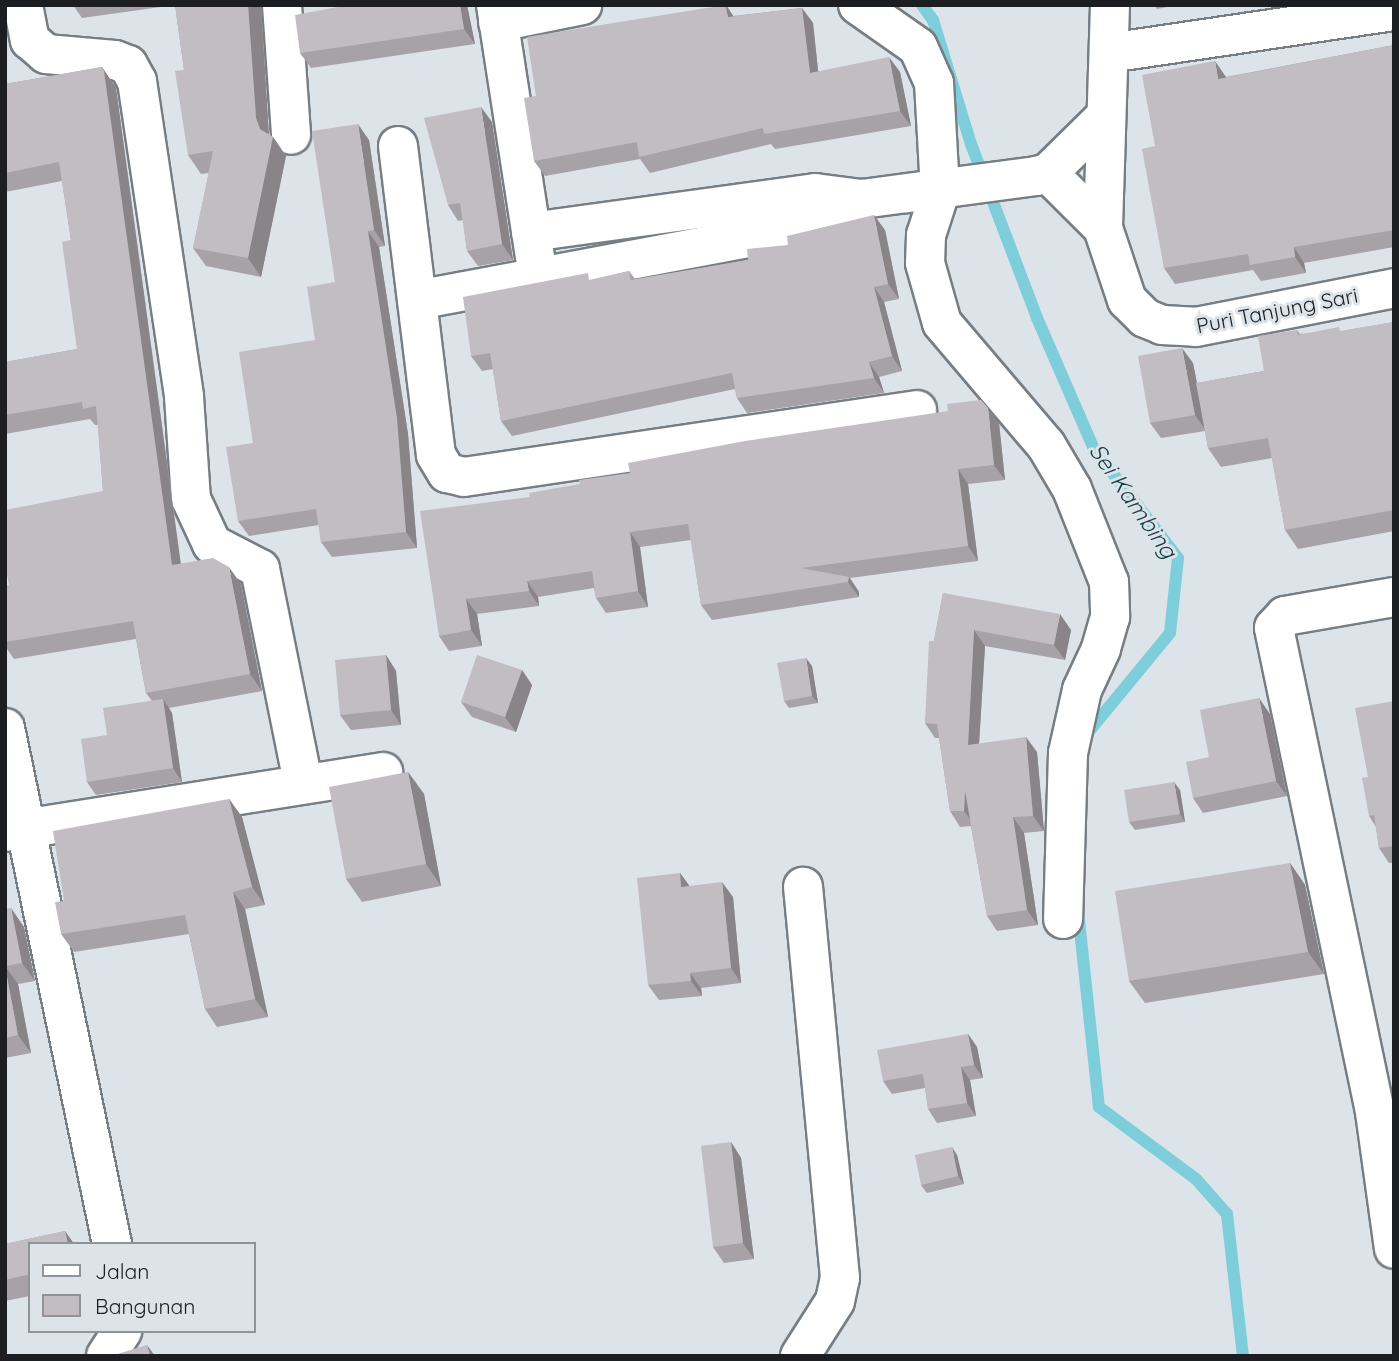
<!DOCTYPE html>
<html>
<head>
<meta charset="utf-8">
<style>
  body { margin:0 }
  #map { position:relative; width:1399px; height:1361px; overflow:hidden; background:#dce3e9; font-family:Quicksand,sans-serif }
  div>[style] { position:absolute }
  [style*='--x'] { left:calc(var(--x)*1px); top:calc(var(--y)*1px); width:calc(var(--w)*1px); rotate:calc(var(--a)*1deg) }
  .stream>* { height:12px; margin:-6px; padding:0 6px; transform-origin:6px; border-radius:6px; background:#7ecddb }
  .roads { filter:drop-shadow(2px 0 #777e83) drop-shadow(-2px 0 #777e83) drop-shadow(0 2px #777e83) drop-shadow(0 -2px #777e83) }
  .minor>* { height:38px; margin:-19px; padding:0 19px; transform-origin:19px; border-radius:19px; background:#fff }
  .wall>* { inset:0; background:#a7a2a8 }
  .shaded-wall>* { inset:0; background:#888488 }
  .building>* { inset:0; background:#c2bcc3 }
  span { translate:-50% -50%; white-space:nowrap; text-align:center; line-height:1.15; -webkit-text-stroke:6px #dce3e9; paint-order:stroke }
  .street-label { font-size:21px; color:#1c1e21 }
  .water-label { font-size:23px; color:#183e44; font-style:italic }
  .frame { position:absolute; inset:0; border:7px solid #1c1e21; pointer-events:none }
  .legend { position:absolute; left:28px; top:1242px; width:228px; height:91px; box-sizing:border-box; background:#dce3e9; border:2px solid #8f9499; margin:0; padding:9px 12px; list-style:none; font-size:21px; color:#1c1e21 }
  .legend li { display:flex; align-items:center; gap:14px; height:35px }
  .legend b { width:35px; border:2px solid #8f9499 }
</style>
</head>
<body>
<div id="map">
  <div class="stream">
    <div style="--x:922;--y:5;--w:19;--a:54"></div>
    <div style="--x:933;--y:20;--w:130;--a:73"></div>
    <div style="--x:971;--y:144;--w:186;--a:69.2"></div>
    <div style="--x:1037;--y:318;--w:143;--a:66.5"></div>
    <div style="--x:1094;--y:449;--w:138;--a:52.4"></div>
    <div style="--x:1178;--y:558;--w:75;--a:96.1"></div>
    <div style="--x:1170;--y:633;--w:134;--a:129.5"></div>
    <div style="--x:1078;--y:911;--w:197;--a:83.9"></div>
    <div style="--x:1099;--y:1107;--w:121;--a:36.6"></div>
    <div style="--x:1196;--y:1179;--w:47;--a:48.5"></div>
    <div style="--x:1227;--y:1214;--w:143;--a:83.6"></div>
  </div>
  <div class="roads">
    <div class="minor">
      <div style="--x:23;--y:5;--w:36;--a:79"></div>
      <div style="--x:30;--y:40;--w:21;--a:41"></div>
      <div style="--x:46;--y:54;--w:69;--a:5"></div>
      <div style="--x:115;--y:60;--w:14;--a:21"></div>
      <div style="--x:128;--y:65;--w:18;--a:61"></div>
      <div style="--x:137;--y:81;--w:319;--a:81.5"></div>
      <div style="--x:184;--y:397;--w:102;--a:86.1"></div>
      <div style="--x:191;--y:499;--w:50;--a:65"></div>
      <div style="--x:212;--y:544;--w:54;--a:27.5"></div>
      <div style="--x:260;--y:569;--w:218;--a:78.6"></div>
      <div style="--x:282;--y:5;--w:130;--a:86"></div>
      <div style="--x:496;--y:5;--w:256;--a:81.2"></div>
      <div style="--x:858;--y:5;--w:73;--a:35"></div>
      <div style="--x:918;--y:47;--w:39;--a:66"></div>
      <div style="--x:934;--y:83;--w:109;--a:86.8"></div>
      <div style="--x:940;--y:192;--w:45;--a:108"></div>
      <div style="--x:926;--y:235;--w:28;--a:92"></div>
      <div style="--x:925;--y:263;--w:62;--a:74.2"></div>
      <div style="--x:942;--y:323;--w:160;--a:49.6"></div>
      <div style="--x:1046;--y:445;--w:51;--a:59.4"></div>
      <div style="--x:1072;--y:489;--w:100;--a:68.3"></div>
      <div style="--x:1109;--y:582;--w:35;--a:88"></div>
      <div style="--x:1110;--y:617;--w:33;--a:106"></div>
      <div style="--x:1101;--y:649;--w:45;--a:114.9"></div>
      <div style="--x:1082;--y:690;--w:65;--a:102.5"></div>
      <div style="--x:1068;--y:753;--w:166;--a:91.7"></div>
      <div style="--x:1110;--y:5;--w:223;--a:91.8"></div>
      <div style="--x:1103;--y:228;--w:76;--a:71.6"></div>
      <div style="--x:1127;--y:300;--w:25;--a:45"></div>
      <div style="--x:1145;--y:318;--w:18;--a:22"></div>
      <div style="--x:1162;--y:325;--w:34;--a:3"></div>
      <div style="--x:1196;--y:327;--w:202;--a:-11.1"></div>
      <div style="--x:498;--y:22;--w:86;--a:-11.4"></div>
      <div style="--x:1109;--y:53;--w:288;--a:-8.4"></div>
      <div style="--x:398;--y:146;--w:311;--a:83"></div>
      <div style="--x:436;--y:455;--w:21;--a:59"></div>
      <div style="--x:447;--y:473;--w:17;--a:13"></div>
      <div style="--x:464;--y:477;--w:458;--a:-8.4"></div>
      <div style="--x:1048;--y:173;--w:78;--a:45"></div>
      <div style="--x:531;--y:232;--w:287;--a:-7.8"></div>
      <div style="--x:815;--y:193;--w:47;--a:7.3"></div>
      <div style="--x:862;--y:199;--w:176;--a:-7.5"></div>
      <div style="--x:1036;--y:176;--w:12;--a:-14"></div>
      <div style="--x:1048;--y:173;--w:80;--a:-44.5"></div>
      <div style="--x:417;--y:300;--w:418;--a:-10.6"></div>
      <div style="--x:828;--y:223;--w:42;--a:-35.2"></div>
      <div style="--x:1394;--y:597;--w:111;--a:170.1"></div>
      <div style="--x:1285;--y:616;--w:16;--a:133"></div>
      <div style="--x:1274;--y:628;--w:494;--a:78.2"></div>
      <div style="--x:1375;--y:1112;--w:138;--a:82.1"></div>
      <div style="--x:5;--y:728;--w:527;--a:78.28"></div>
      <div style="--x:5;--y:832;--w:383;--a:-9"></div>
      <div style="--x:106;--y:1356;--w:30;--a:-57"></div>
      <div style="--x:800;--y:1356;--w:65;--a:-57.5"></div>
      <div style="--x:835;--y:1301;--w:24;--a:-78"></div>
      <div style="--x:840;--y:1278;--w:393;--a:-95.4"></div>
    </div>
  </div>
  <div class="wall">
    <div style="clip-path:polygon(73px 5px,261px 5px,269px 135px,273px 137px,286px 156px,261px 277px,206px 266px,193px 248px,209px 173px,201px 174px,188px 155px,184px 70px,175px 5px,82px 18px)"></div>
    <div style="clip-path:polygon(349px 5px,467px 5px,475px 44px,311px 68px,300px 53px)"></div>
    <div style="clip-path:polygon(726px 5px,733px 16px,802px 8px,813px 23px,818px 71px,900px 72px,911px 126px,775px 149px,771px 144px,650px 173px,640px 159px,545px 176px,534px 161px,536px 96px)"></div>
    <div style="clip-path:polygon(1154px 5px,1177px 5px,1157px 9px)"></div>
    <div style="clip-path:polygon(1394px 45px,1394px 247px,1304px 263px,1306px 273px,1261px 281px,1253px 270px,1175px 284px,1164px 268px,1155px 146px,1226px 77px)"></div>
    <div style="clip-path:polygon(102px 67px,116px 88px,181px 564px,241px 584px,262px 691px,169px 708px,172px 713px,182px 782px,96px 795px,87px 782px,107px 735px,152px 701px,146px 693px,136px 639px,14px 659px,5px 646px,9px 585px,103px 491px,98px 425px,95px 425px,90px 419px,5px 434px,5px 362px,77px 349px,71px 240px,62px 181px,5px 192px,5px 84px)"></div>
    <div style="clip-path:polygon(492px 122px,513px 260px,478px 266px,467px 251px,463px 220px,458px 221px,448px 205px)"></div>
    <div style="clip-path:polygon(369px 140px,385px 246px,379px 247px,408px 434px,417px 548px,332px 557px,321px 542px,319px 525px,249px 536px,238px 521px,253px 443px,315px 340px,335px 282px)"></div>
    <div style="clip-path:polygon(885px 230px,899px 299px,884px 302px,902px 371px,879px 377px,884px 393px,747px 413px,737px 398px,735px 389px,512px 436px,501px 421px,493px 369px,482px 371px,471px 356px,592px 280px,629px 271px,635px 279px,748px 260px,788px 245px)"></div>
    <div style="clip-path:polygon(1394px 322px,1394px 531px,1298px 549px,1285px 530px,1272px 458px,1221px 467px,1208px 448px,1205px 431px,1161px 438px,1150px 423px,1193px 363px,1197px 383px,1264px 371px,1297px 330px,1300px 334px,1342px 331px)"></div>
    <div style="clip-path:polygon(999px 423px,1005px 480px,968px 484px,978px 561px,850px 578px,859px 592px,859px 597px,712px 620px,701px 605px,691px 540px,640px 547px,648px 607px,606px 613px,596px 598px,594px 588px,538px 597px,539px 606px,477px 614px,482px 646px,449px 651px,439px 636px,530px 497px)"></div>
    <div style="clip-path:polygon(943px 593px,1071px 630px,1065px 660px,985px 646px,979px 744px,1037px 752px,1044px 831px,1024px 833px,1038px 925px,997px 931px,987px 916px,971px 826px,960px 827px,950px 811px,939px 738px,935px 738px,925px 723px,934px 641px)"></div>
    <div style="clip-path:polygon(386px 655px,396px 671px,401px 725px,351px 730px,340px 715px)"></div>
    <div style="clip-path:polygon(812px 666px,818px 703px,789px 708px,784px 701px)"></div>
    <div style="clip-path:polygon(522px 670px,532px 685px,516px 732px,472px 717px,461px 702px)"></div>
    <div style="clip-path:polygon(1394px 701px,1394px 863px,1389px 863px,1379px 848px,1376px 827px,1369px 816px,1368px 777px)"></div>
    <div style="clip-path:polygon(1270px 714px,1287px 796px,1203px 813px,1193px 798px,1209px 757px)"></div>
    <div style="clip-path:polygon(408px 772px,424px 794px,441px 886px,362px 902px,346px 879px)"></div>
    <div style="clip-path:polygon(1180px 790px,1185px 822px,1135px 830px,1129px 822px)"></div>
    <div style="clip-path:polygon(229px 799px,242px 817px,265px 905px,245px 909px,268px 1017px,217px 1027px,205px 1009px,189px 934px,74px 952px,61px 934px,64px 901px)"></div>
    <div style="clip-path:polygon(1290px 863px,1305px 885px,1324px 974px,1145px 1003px,1129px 981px)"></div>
    <div style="clip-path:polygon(680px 873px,689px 886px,733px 897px,741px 983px,701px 988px,702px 996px,659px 1000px,648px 985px)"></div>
    <div style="clip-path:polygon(5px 909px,24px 927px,35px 981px,18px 984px,31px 1053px,5px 1058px)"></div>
    <div style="clip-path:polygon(968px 1034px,977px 1047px,983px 1078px,970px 1080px,976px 1116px,937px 1123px,928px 1109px,925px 1088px,892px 1094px,883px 1081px)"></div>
    <div style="clip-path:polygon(731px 1142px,741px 1158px,754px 1259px,724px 1263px,713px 1247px)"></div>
    <div style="clip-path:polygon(957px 1155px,964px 1184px,927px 1193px,921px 1185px)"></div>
    <div style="clip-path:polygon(65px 1231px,74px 1244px,30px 1244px,30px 1296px,5px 1301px,5px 1244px)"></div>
  </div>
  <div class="shaded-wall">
    <div style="clip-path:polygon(248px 5px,261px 5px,269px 137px,273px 137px,286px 156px,261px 277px,248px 258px,260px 129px,256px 118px)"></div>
    <div style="clip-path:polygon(460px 5px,467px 5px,475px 44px,464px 29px)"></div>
    <div style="clip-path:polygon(726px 5px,736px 20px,728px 17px)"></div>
    <div style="clip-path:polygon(802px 8px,813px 23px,820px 88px,810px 73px)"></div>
    <div style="clip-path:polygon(889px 57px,900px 72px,911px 126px,900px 111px)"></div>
    <div style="clip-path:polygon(1215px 61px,1226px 77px,1229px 94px,1218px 79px)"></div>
    <div style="clip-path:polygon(102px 67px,116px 88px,183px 582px,172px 565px)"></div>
    <div style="clip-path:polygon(481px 107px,492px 122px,513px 260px,502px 244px)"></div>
    <div style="clip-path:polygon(358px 124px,369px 140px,385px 246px,374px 230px)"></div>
    <div style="clip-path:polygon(874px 215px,885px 230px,899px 299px,888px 284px)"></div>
    <div style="clip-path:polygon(368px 231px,379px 247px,408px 434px,417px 548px,406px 532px)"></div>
    <div style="clip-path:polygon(1294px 247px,1304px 263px,1306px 273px,1295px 257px)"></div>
    <div style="clip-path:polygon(874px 287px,884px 302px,902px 371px,892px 356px)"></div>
    <div style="clip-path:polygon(1182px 348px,1193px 363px,1206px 431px,1195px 415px)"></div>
    <div style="clip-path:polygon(869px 362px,879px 377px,884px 393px,874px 378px)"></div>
    <div style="clip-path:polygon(988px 408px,999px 423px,1005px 480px,994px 465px)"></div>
    <div style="clip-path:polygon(958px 469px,968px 484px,978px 561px,968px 546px)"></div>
    <div style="clip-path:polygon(630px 532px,640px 547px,648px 607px,638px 591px)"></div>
    <div style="clip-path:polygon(229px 567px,241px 584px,262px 691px,250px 674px)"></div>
    <div style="clip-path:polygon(849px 577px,859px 592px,859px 597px,848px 582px)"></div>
    <div style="clip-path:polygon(527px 581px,538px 597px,539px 606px,529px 591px)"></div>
    <div style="clip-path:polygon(466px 599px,477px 614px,482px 646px,471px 630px)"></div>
    <div style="clip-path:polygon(1060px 614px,1071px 630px,1065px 660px,1054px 645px)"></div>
    <div style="clip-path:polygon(974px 630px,985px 646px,978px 761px,968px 745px)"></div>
    <div style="clip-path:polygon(386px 655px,396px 671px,401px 725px,391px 710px)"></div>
    <div style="clip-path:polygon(806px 658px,812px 666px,818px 703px,812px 696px)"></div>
    <div style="clip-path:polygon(522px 670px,532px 685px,516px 732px,505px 717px)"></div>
    <div style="clip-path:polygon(1259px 698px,1270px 714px,1287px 796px,1276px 781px)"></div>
    <div style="clip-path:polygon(163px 699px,172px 713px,182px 782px,173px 768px)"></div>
    <div style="clip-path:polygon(1026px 737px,1037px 752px,1044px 831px,1033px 816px)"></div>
    <div style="clip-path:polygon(408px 772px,424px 794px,441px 886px,426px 864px)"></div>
    <div style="clip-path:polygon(1174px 782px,1180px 790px,1185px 822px,1180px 814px)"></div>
    <div style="clip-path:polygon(965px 791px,975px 826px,964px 811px)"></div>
    <div style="clip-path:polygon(229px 799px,242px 817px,265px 905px,252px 887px)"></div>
    <div style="clip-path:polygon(1013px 817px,1024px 833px,1038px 925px,1027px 910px)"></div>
    <div style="clip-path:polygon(1290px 863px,1305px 885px,1324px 974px,1308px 952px)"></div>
    <div style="clip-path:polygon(680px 873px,691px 888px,681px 887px)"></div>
    <div style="clip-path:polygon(722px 882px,733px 897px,741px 983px,731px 968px)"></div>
    <div style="clip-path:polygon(233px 892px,245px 909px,268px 1017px,255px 999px)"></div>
    <div style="clip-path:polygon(11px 908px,24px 927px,35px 981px,22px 963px)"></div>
    <div style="clip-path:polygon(5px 966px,18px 984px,31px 1053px,18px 1035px)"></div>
    <div style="clip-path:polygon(690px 973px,701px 988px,702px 996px,691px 981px)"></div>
    <div style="clip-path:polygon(968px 1034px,977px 1047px,983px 1078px,974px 1065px)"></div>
    <div style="clip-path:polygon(961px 1067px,970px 1080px,976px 1116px,967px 1103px)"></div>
    <div style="clip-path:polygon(731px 1142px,741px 1158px,754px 1259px,743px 1243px)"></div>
    <div style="clip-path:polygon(952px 1147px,957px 1155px,964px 1184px,958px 1176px)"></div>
    <div style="clip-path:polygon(65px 1231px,74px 1244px,68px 1244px)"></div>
    <div style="clip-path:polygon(147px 1345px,155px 1356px,150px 1356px)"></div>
  </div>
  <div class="building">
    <div style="clip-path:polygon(175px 5px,248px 5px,256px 118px,260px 129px,273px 137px,248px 258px,193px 248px,213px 151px,188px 155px,175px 71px,184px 70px)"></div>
    <div style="clip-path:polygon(349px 5px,460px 5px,464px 29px,300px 53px,295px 15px)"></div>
    <div style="clip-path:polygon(725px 5px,728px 17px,802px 8px,810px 73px,889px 57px,900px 111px,764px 134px,763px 128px,639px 157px,637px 142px,534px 161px,524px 98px,536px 96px,527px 37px)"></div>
    <div style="clip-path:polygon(1394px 45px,1394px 230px,1294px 247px,1295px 257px,1250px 265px,1248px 254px,1164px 268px,1142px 149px,1155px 146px,1142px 75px,1215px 61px,1218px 79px)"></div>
    <div style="clip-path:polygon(102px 67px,104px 71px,172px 565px,213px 558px,229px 567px,250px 674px,146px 693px,133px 621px,5px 642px,5px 585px,9px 585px,5px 563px,5px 510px,103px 491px,96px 406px,83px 409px,82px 402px,5px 415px,5px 362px,77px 349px,62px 242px,71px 240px,59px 162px,5px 173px,5px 84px)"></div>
    <div style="clip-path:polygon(481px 107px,502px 244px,467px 251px,460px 203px,448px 205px,424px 118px)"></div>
    <div style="clip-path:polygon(358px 124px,374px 230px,368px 231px,397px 418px,406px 532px,321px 542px,316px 509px,238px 521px,226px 447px,253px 443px,239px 352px,315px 340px,307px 287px,335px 282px,312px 131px)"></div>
    <div style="clip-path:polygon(874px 215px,888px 284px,874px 287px,892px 356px,869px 362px,874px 378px,737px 398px,732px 373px,501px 421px,490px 353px,471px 356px,463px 297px,588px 273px,589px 280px,629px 271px,631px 280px,748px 260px,747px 249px,788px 245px,787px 236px)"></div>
    <div style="clip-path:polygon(1394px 322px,1394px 510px,1285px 530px,1268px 438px,1208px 448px,1196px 383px,1264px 371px,1258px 336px,1297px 330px,1298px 335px,1339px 327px,1340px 331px)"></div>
    <div style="clip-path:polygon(1182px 348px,1195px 415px,1150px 423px,1138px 356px)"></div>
    <div style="clip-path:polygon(981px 400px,988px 408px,994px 465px,958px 469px,968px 546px,801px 568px,849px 577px,848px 582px,701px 605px,688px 524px,630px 532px,638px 591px,596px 598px,592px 571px,527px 581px,529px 591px,466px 599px,471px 630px,439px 636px,420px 511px,530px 497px,529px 493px,580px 484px,579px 480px,630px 473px,628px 463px,745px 441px,948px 411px,947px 404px)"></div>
    <div style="clip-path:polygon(943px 593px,1060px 614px,1054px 645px,974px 630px,968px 745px,1026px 737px,1033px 816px,1013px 817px,1027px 910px,987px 916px,965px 791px,964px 811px,950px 811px,937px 724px,925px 723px,929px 641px,934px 641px)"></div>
    <div style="clip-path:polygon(386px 655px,391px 710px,340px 715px,335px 660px)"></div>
    <div style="clip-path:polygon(477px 655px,522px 670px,505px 717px,461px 702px)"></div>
    <div style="clip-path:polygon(806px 658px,812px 696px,784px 701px,777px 663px)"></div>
    <div style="clip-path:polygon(1259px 698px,1276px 781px,1193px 798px,1186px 762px,1209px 757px,1200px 710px)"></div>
    <div style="clip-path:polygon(163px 699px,173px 768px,87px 782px,81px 739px,107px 735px,103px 708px)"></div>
    <div style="clip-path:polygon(1394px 701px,1394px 846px,1379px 848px,1374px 815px,1369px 816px,1362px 778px,1368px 777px,1355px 708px)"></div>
    <div style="clip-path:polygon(408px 772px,426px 864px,346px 879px,329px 787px)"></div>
    <div style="clip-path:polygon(1174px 782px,1180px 814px,1129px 822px,1124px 790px)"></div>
    <div style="clip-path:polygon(229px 799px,252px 887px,233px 892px,255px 999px,205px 1009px,185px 915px,61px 934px,55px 902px,64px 901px,53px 831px)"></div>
    <div style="clip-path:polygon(1290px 863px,1308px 952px,1129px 981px,1115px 891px)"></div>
    <div style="clip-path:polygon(680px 873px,681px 887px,722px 882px,731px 968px,690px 973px,691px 981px,648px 985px,637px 878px)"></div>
    <div style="clip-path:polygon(11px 908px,22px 963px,5px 966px,5px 909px)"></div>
    <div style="clip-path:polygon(5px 966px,18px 1035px,5px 1038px)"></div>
    <div style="clip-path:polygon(968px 1034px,974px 1065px,961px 1067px,967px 1103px,928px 1109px,923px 1074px,883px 1081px,877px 1050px)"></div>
    <div style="clip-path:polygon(731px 1142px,743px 1243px,713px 1247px,701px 1146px)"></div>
    <div style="clip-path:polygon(952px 1147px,958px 1176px,921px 1185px,915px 1155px)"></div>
    <div style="clip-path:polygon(65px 1231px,68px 1244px,30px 1244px,30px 1274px,5px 1280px,5px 1244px)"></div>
    <div style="clip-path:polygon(147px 1345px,150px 1356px,111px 1356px)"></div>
  </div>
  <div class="street-label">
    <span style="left:1277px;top:310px;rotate:-11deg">Puri Tanjung Sari</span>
  </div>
  <div class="water-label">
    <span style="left:1133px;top:501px;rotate:55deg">Sei Kambing</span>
  </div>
  <div class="frame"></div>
  <ul class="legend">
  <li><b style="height:9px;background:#fff"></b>Jalan</li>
  <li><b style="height:19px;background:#c2bcc3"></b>Bangunan</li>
  </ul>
</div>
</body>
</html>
